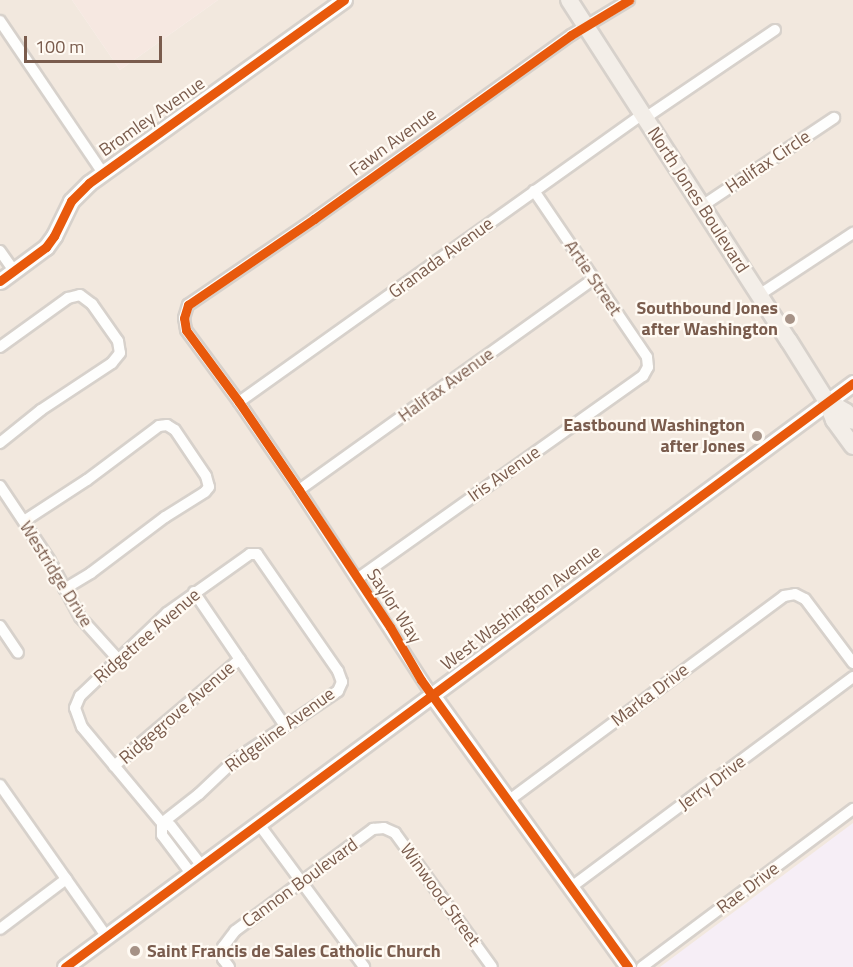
<!DOCTYPE html>
<html>
<head>
<meta charset="utf-8">
<style>
  body { margin:0 }
  #map { position:relative; width:853px; height:967px; overflow:hidden; background:#f9f5f0; font-family:"Titillium Web",sans-serif }
  div>[style] { position:absolute }
  [style*='--x'] { left:calc(var(--x)*1px); top:calc(var(--y)*1px); width:calc(var(--w)*1px); rotate:calc(var(--a)*1deg) }
  .residential>* { inset:0; background:#f2e8de }
  .commercial>* { inset:0; background:#f6e8e1 }
  .education>* { inset:0; background:#f6eef6 }
  .roads { filter:drop-shadow(2px 0 #d7d1cb) drop-shadow(-2px 0 #d7d1cb) drop-shadow(0 2px #d7d1cb) drop-shadow(0 -2px #d7d1cb) }
  .street>* { height:10px; margin:-5px; padding:0 5px; transform-origin:5px; border-radius:5px; background:#fefefd }
  .secondary>* { height:15px; margin:-7.5px; padding:0 7.5px; transform-origin:7.5px; border-radius:7.5px; background:#fefefd }
  .primary>* { height:16px; margin:-8px; padding:0 8px; transform-origin:8px; border-radius:8px; background:#f3eee8 }
  .cycleway>* { height:9px; margin:-4.5px; padding:0 4.5px; transform-origin:4.5px; border-radius:4.5px; background:#e8590c }
  .dots>* { width:16px; height:16px; translate:-50% -50%; box-sizing:border-box; border:3px solid #fffaf3; border-radius:50% }
  span { translate:-50% -50%; white-space:nowrap; text-align:center; line-height:1.15; -webkit-text-stroke:4.5px #fffaf3; paint-order:stroke }
  .street-label { font-size:18px; color:#7a5c4d }
  .poi-label { font-size:18px; color:#7a5c4d; font-weight:700 }
  .right { translate:-100% -50%; text-align:right }
  .left { translate:0 -50%; text-align:left }
  .scale { position:absolute; left:24px; top:36px; width:138px; height:27px; box-sizing:border-box; border:3px solid #7a5c4d; border-top:0; padding-left:8px; font-size:18px; line-height:21px; white-space:nowrap; color:#7a5c4d; -webkit-text-stroke:4px #fffaf3; paint-order:stroke }
</style>
</head>
<body>
<div id="map">
  <div class="residential">
    <div style="clip-path:polygon(0 0,72px 0,120px 70px,218px 0,853px 0,853px 967px,0 967px)"></div>
  </div>
  <div class="commercial">
    <div style="clip-path:polygon(72px 0,218px 0,120px 70px)"></div>
  </div>
  <div class="education">
    <div style="clip-path:polygon(853px 823px,853px 967px,660px 967px)"></div>
  </div>
  <div class="roads">
    <div class="street">
      <div style="--x:0;--y:21;--w:184;--a:55.9"></div>
      <div style="--x:645;--y:118;--w:157;--a:-34.1"></div>
      <div style="--x:702;--y:206;--w:159;--a:-33.7"></div>
      <div style="--x:0;--y:251;--w:24;--a:55"></div>
      <div style="--x:759;--y:295;--w:113;--a:-33.4"></div>
      <div style="--x:0;--y:347;--w:84;--a:-35.8"></div>
      <div style="--x:68;--y:298;--w:12;--a:-14"></div>
      <div style="--x:80;--y:295;--w:15;--a:37"></div>
      <div style="--x:92;--y:304;--w:45;--a:54.9"></div>
      <div style="--x:118;--y:341;--w:12;--a:81"></div>
      <div style="--x:120;--y:353;--w:13;--a:129"></div>
      <div style="--x:112;--y:363;--w:85;--a:146.5"></div>
      <div style="--x:41;--y:410;--w:53;--a:141.2"></div>
      <div style="--x:239;--y:402;--w:496;--a:-35.5"></div>
      <div style="--x:0;--y:486;--w:90;--a:56.3"></div>
      <div style="--x:50;--y:561;--w:64;--a:61.8"></div>
      <div style="--x:80;--y:617;--w:55;--a:47.9"></div>
      <div style="--x:299;--y:490;--w:363;--a:-35.6"></div>
      <div style="--x:24;--y:521;--w:75;--a:-33.1"></div>
      <div style="--x:87;--y:480;--w:90;--a:-36.9"></div>
      <div style="--x:159;--y:426;--w:8;--a:-7"></div>
      <div style="--x:167;--y:425;--w:9;--a:32"></div>
      <div style="--x:175;--y:430;--w:55;--a:56"></div>
      <div style="--x:206;--y:476;--w:11;--a:75"></div>
      <div style="--x:209;--y:487;--w:6;--a:129"></div>
      <div style="--x:205;--y:492;--w:47;--a:148"></div>
      <div style="--x:165;--y:517;--w:93;--a:142.9"></div>
      <div style="--x:91;--y:573;--w:31;--a:149"></div>
      <div style="--x:357;--y:579;--w:351;--a:-35.4"></div>
      <div style="--x:643;--y:376;--w:10;--a:-61"></div>
      <div style="--x:648;--y:367;--w:10;--a:-96"></div>
      <div style="--x:647;--y:357;--w:201;--a:-124.2"></div>
      <div style="--x:194;--y:592;--w:162;--a:55.8"></div>
      <div style="--x:0;--y:626;--w:32;--a:56"></div>
      <div style="--x:432;--y:695;--w:244;--a:-123"></div>
      <div style="--x:299;--y:490;--w:107;--a:-124.3"></div>
      <div style="--x:239;--y:402;--w:89;--a:-126.4"></div>
      <div style="--x:186;--y:330;--w:12;--a:-99"></div>
      <div style="--x:184;--y:318;--w:14;--a:-73"></div>
      <div style="--x:188;--y:305;--w:153;--a:-34.3"></div>
      <div style="--x:314;--y:219;--w:316;--a:-35.6"></div>
      <div style="--x:571;--y:35;--w:68;--a:-31.1"></div>
      <div style="--x:114;--y:766;--w:165;--a:-40.3"></div>
      <div style="--x:0;--y:785;--w:184;--a:54.9"></div>
      <div style="--x:508;--y:801;--w:344;--a:-36.6"></div>
      <div style="--x:784;--y:596;--w:11;--a:-10"></div>
      <div style="--x:795;--y:594;--w:11;--a:27"></div>
      <div style="--x:805;--y:599;--w:80;--a:53.1"></div>
      <div style="--x:162;--y:823;--w:47;--a:-38.1"></div>
      <div style="--x:199;--y:794;--w:50;--a:-43.4"></div>
      <div style="--x:235;--y:760;--w:124;--a:-33.8"></div>
      <div style="--x:338;--y:691;--w:10;--a:-66"></div>
      <div style="--x:342;--y:682;--w:12;--a:-110"></div>
      <div style="--x:338;--y:671;--w:142;--a:-124.7"></div>
      <div style="--x:257;--y:554;--w:7;--a:180"></div>
      <div style="--x:250;--y:554;--w:102;--a:144.6"></div>
      <div style="--x:167;--y:613;--w:120;--a:136.3"></div>
      <div style="--x:80;--y:696;--w:13;--a:113"></div>
      <div style="--x:75;--y:708;--w:20;--a:70"></div>
      <div style="--x:82;--y:727;--w:125;--a:50.2"></div>
      <div style="--x:162;--y:823;--w:9;--a:18"></div>
      <div style="--x:171;--y:826;--w:49;--a:52.4"></div>
      <div style="--x:162;--y:823;--w:12;--a:90"></div>
      <div style="--x:162;--y:835;--w:46;--a:52.9"></div>
      <div style="--x:258;--y:823;--w:179;--a:53.6"></div>
      <div style="--x:570;--y:888;--w:353;--a:-36.7"></div>
      <div style="--x:0;--y:929;--w:83;--a:-37.1"></div>
      <div style="--x:229;--y:967;--w:10;--a:-127"></div>
      <div style="--x:223;--y:959;--w:12;--a:-90"></div>
      <div style="--x:223;--y:947;--w:20;--a:-53"></div>
      <div style="--x:235;--y:931;--w:172;--a:-36.5"></div>
      <div style="--x:373;--y:829;--w:11;--a:-5"></div>
      <div style="--x:384;--y:828;--w:12;--a:24"></div>
      <div style="--x:395;--y:833;--w:165;--a:54.1"></div>
      <div style="--x:642;--y:967;--w:264;--a:-36.8"></div>
    </div>
    <div class="secondary">
      <div style="--x:0;--y:281;--w:57;--a:-36.5"></div>
      <div style="--x:46;--y:247;--w:14;--a:-54"></div>
      <div style="--x:54;--y:236;--w:39;--a:-64"></div>
      <div style="--x:71;--y:201;--w:25;--a:-45"></div>
      <div style="--x:89;--y:183;--w:314;--a:-35.7"></div>
      <div style="--x:432;--y:695;--w:335;--a:54.2"></div>
      <div style="--x:65;--y:967;--w:981;--a:-36.54"></div>
    </div>
    <div class="primary">
      <div style="--x:569;--y:0;--w:406;--a:57.2"></div>
      <div style="--x:789;--y:341;--w:70;--a:57.9"></div>
      <div style="--x:826;--y:400;--w:22;--a:68"></div>
      <div style="--x:834;--y:420;--w:32;--a:54"></div>
      <div style="--x:826;--y:400;--w:23;--a:31"></div>
      <div style="--x:846;--y:412;--w:11;--a:52"></div>
    </div>
  </div>
  <div class="cycleway">
    <div style="--x:0;--y:281;--w:57;--a:-36.5"></div>
    <div style="--x:46;--y:247;--w:14;--a:-54"></div>
    <div style="--x:54;--y:236;--w:39;--a:-64"></div>
    <div style="--x:71;--y:201;--w:25;--a:-45"></div>
    <div style="--x:89;--y:183;--w:314;--a:-35.7"></div>
    <div style="--x:65;--y:967;--w:981;--a:-36.54"></div>
    <div style="--x:628;--y:967;--w:354;--a:-125.8"></div>
    <div style="--x:421;--y:680;--w:61;--a:-120.3"></div>
    <div style="--x:390;--y:627;--w:164;--a:-123.6"></div>
    <div style="--x:299;--y:490;--w:107;--a:-124.3"></div>
    <div style="--x:239;--y:402;--w:89;--a:-126.4"></div>
    <div style="--x:186;--y:330;--w:12;--a:-99"></div>
    <div style="--x:184;--y:318;--w:14;--a:-73"></div>
    <div style="--x:188;--y:305;--w:153;--a:-34.3"></div>
    <div style="--x:314;--y:219;--w:316;--a:-35.6"></div>
    <div style="--x:571;--y:35;--w:68;--a:-31.1"></div>
  </div>
  <div class="dots">
    <div style="left:790px;top:319px;background:#a69286"></div>
    <div style="left:757px;top:436px;background:#a69286"></div>
    <div style="left:135px;top:951px;background:#a69286"></div>
  </div>
  <div class="street-label">
    <span style="left:152px;top:117px;rotate:-35deg">Bromley Avenue</span>
    <span style="left:393px;top:142px;rotate:-36deg">Fawn Avenue</span>
    <span style="left:768px;top:162px;rotate:-34deg">Halifax Circle</span>
    <span style="left:698px;top:200px;rotate:57deg">North Jones Boulevard</span>
    <span style="left:441px;top:258px;rotate:-36deg">Granada Avenue</span>
    <span style="left:593px;top:278px;rotate:56deg">Artie Street</span>
    <span style="left:446px;top:385px;rotate:-36deg">Halifax Avenue</span>
    <span style="left:504px;top:474px;rotate:-35deg">Iris Avenue</span>
    <span style="left:56px;top:574px;rotate:58deg">Westridge Drive</span>
    <span style="left:394px;top:606px;rotate:57deg">Saylor Way</span>
    <span style="left:521px;top:608px;rotate:-37deg">West Washington Avenue</span>
    <span style="left:147px;top:636px;rotate:-41deg">Ridgetree Avenue</span>
    <span style="left:650px;top:695px;rotate:-37deg">Marka Drive</span>
    <span style="left:177px;top:713px;rotate:-41deg">Ridgegrove Avenue</span>
    <span style="left:280px;top:730px;rotate:-36deg">Ridgeline Avenue</span>
    <span style="left:712px;top:783px;rotate:-37deg">Jerry Drive</span>
    <span style="left:300px;top:883px;rotate:-36deg">Cannon Boulevard</span>
    <span style="left:748px;top:888px;rotate:-37deg">Rae Drive</span>
    <span style="left:440px;top:895px;rotate:54deg">Winwood Street</span>
  </div>
  <div class="poi-label">
    <span class="right" style="left:778px;top:319px">Southbound Jones<br>after Washington</span>
    <span class="right" style="left:745px;top:436px">Eastbound Washington<br>after Jones</span>
    <span class="left" style="left:147px;top:951px">Saint Francis de Sales Catholic Church</span>
  </div>
  <div class="scale">100 m</div>
</div>
</body>
</html>
